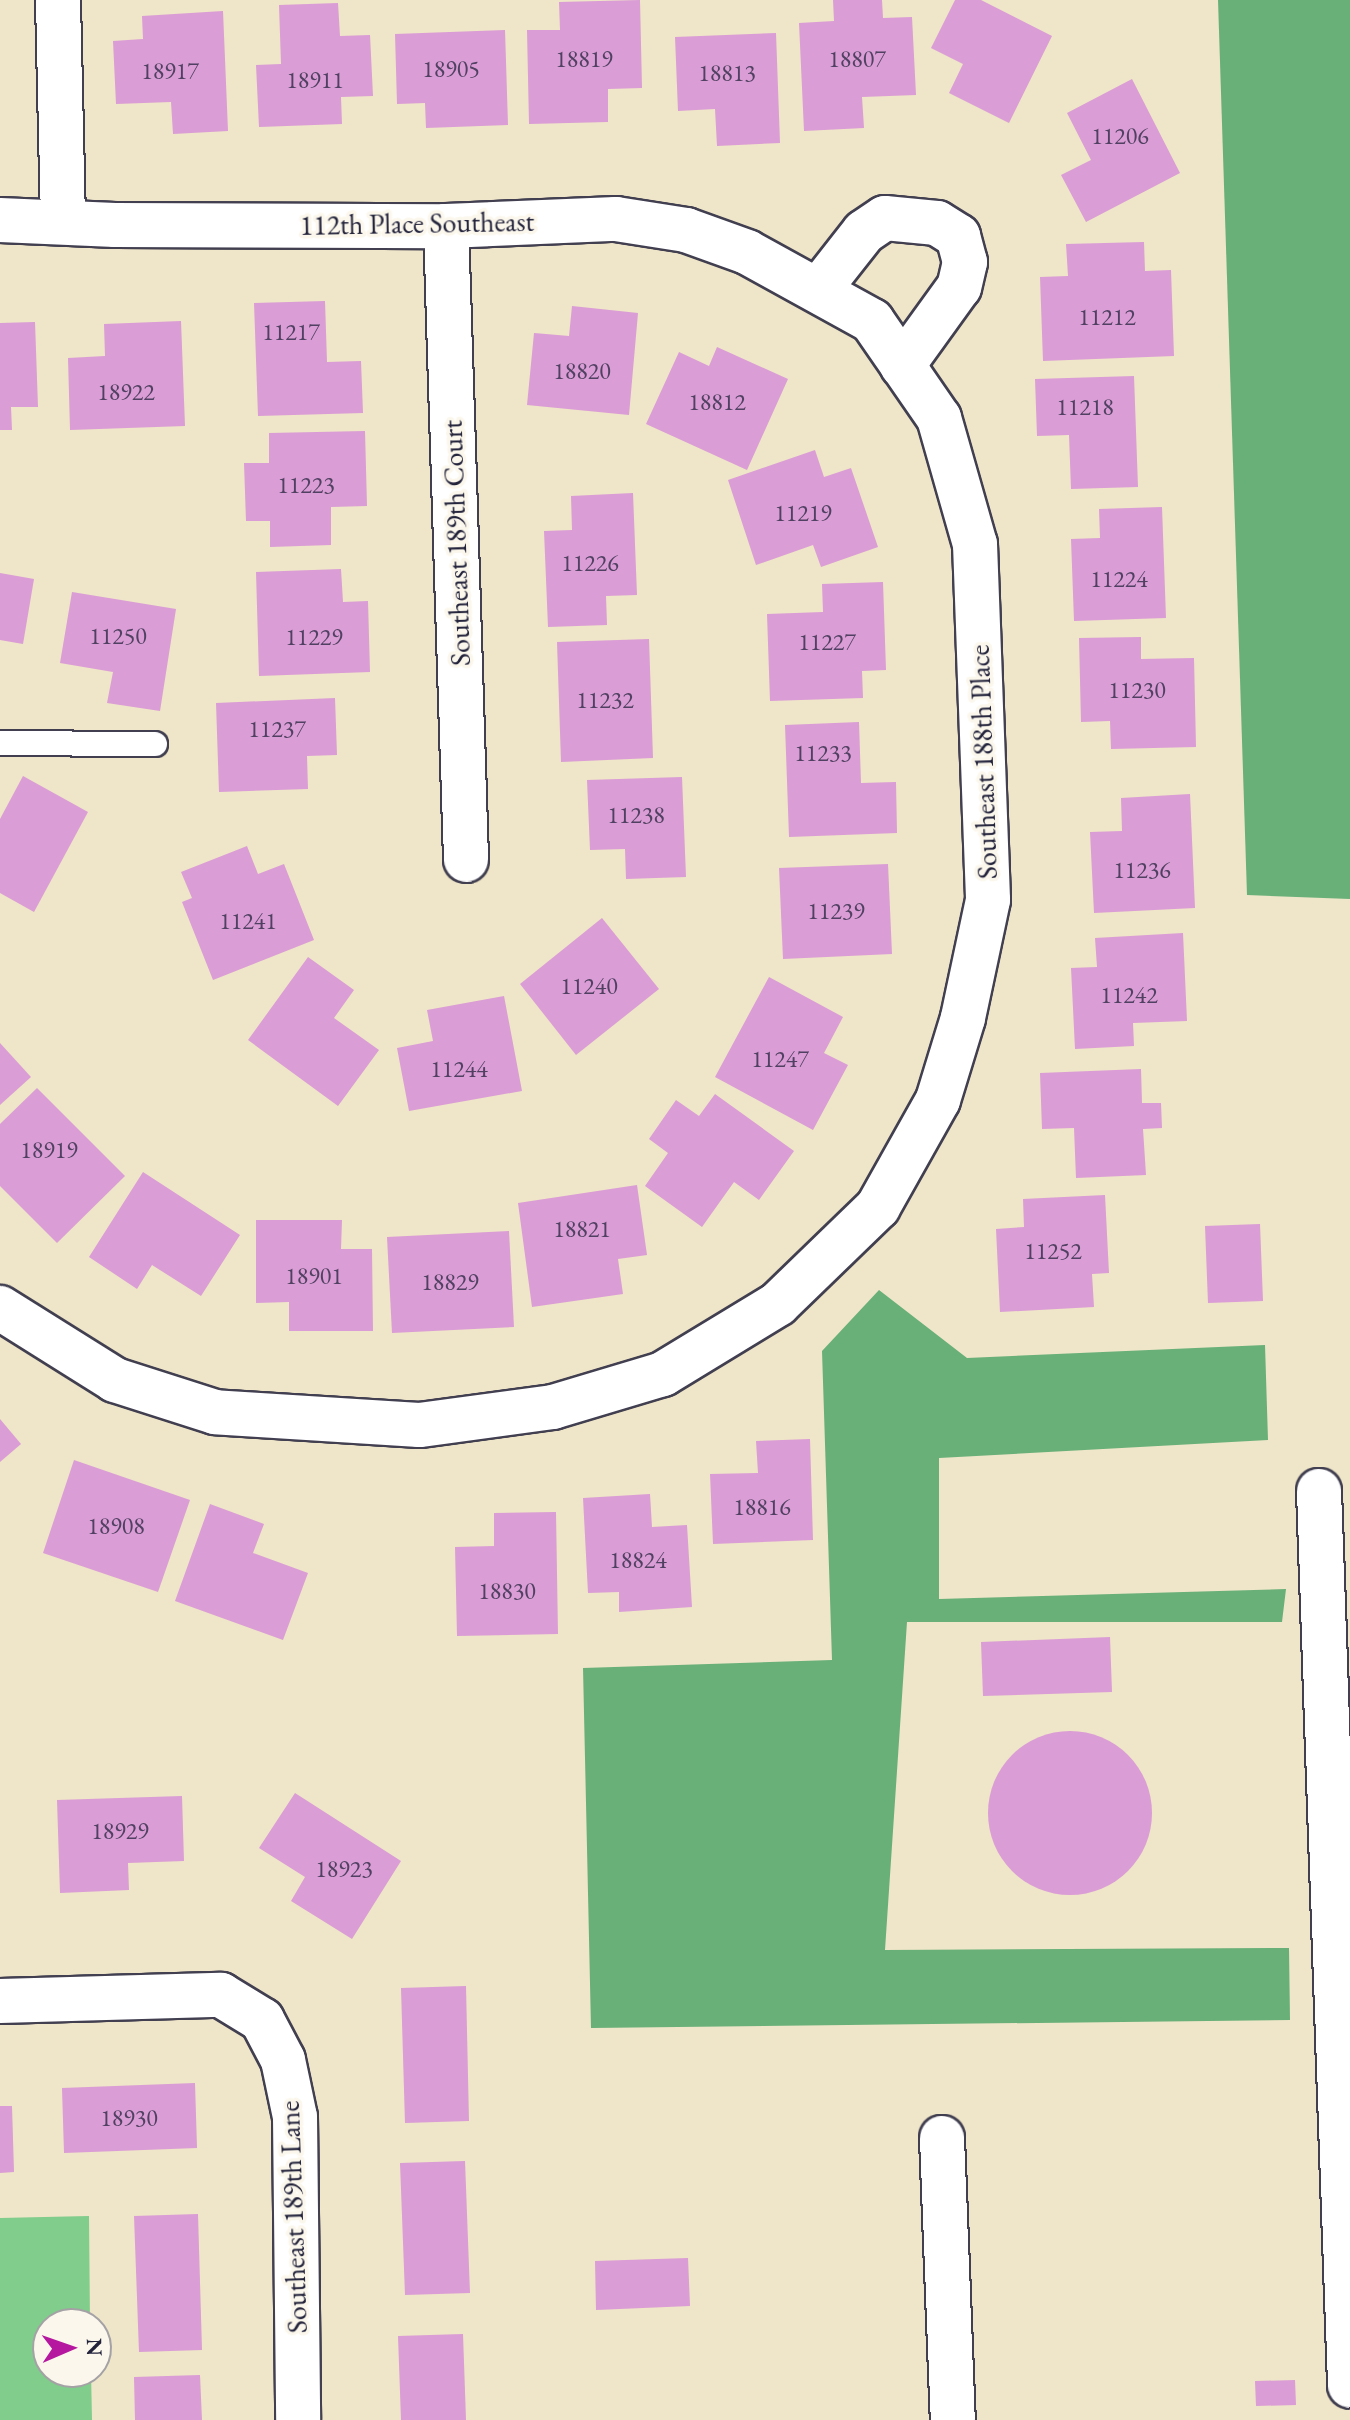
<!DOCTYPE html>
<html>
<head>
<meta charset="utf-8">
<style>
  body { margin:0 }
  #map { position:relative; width:1350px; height:2420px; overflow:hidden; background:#efe5c8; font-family:"EB Garamond",serif }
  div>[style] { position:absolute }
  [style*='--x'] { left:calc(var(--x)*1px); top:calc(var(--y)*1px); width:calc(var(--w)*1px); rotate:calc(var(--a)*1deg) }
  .green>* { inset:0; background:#80cd8c }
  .forest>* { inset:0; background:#68b078 }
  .building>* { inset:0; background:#da9dd5 }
  .round { border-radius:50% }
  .roads { filter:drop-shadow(2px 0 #413f50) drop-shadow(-2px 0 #413f50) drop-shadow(0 2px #413f50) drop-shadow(0 -2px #413f50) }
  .lane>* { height:24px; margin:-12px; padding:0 12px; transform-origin:12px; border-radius:12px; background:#fff }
  .street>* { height:44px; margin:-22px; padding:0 22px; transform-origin:22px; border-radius:22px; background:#fff }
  span { translate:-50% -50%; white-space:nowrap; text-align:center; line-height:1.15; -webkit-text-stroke:7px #fbf7ec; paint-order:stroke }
  .number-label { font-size:24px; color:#504162 }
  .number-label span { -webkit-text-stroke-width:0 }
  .street-label { font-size:28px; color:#22223b }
  .north { position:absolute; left:32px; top:2308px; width:80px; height:80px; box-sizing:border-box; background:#fbf7ec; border:2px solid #a4a2a5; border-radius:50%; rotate:88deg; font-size:22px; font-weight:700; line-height:32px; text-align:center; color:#22223b }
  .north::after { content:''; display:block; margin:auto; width:28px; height:36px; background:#b5179e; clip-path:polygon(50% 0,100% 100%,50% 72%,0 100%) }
</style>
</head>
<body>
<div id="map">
  <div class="green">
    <div style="clip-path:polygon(89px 2216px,90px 2324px,48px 2324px,48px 2372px,91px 2372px,92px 2420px,0 2420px,0 2218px)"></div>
  </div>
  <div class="forest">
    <div style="clip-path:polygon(1218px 0,1350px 0,1350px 899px,1247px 895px)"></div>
    <div style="clip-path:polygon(879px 1290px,967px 1358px,1265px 1345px,1268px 1440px,939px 1458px,939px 1599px,1286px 1589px,1282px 1622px,907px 1622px,885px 1950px,1289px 1948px,1290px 2020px,591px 2028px,583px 1668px,832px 1660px,822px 1351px)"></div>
  </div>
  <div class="building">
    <div style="clip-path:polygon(640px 0,642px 88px,608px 89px,608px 122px,529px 124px,527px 30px,560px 30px,559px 2px)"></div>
    <div style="clip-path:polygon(833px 0,882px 0,883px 18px,912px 17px,916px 95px,862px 97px,864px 128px,804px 131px,799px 23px,834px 21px)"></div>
    <div style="clip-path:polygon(955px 0,981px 0,1052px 36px,1009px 123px,949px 93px,963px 64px,931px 48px)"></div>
    <div style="clip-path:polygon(338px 3px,340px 36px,370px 35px,373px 96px,341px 97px,342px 124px,259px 127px,256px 65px,281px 64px,279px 5px)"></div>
    <div style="clip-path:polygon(223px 11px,228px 131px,173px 134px,171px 102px,116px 104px,113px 41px,143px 39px,142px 16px)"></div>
    <div style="clip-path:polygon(505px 30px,508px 125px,426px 128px,425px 103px,397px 104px,395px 34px)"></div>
    <div style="clip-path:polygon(776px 33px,780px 143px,717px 146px,715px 109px,678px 111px,675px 37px)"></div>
    <div style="clip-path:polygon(1132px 79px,1180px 173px,1086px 222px,1061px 175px,1091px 160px,1067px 113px)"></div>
    <div style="clip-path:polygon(1144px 242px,1145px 271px,1171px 270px,1174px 356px,1043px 361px,1040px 277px,1068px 276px,1066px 244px)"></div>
    <div style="clip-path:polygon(325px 301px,327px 362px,361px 361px,363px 413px,258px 416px,254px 303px)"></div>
    <div style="clip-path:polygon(572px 306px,638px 313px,629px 415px,527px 405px,534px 333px,569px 336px)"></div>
    <div style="clip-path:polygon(181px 321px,185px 426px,70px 430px,68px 358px,105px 356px,104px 324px)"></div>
    <div style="clip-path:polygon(35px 322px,38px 407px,11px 407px,12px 430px,0 430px,0 323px)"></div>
    <div style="clip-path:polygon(717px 347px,788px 379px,747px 470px,646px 424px,679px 352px,709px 366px)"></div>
    <div style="clip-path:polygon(1134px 376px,1138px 487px,1071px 489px,1069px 435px,1037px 436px,1035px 379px)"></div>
    <div style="clip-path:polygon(365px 431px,367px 506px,331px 507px,331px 545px,270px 547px,270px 521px,246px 521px,244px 463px,269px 463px,269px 433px)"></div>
    <div style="clip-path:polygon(815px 450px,824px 477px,851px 468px,878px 547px,821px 567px,813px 545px,756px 565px,728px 480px)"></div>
    <div style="clip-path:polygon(633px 493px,637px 595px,606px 596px,607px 625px,548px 627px,544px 531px,572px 530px,571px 496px)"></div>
    <div style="clip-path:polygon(1162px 507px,1166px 618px,1074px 621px,1071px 539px,1100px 538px,1099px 509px)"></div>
    <div style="clip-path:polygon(341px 569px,343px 602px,368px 601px,370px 672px,259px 676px,256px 572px)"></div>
    <div style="clip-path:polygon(0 573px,34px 579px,23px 644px,0 640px)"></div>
    <div style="clip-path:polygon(883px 582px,886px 670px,862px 671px,863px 698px,770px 701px,767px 614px,823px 612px,822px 584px)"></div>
    <div style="clip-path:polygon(72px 592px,176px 609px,160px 711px,107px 703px,113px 672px,60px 663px)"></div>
    <div style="clip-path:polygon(1141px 637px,1141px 659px,1194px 658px,1196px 747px,1111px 749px,1110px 721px,1081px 722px,1079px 638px)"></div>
    <div style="clip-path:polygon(649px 639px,653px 758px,561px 762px,557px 642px)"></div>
    <div style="clip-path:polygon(335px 698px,337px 755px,307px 756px,308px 789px,219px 792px,216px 703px)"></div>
    <div style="clip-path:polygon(859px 722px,861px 783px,896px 782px,897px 833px,789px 837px,785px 725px)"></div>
    <div style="clip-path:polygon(23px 776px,88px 812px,34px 912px,0 893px,0 819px)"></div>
    <div style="clip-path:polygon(682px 777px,686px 877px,626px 879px,625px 849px,590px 850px,587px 780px)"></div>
    <div style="clip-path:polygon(1190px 794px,1195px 908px,1094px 913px,1090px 832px,1122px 831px,1121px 798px)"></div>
    <div style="clip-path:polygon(247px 846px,258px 874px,284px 864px,314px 940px,213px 980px,182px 902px,192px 898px,181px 872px)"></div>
    <div style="clip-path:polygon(888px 864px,892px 954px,783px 959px,779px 868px)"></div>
    <div style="clip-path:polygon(602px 918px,659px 989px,576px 1055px,520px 984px)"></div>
    <div style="clip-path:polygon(1183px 933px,1187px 1021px,1133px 1023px,1134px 1046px,1075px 1049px,1071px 968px,1097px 967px,1095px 938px)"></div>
    <div style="clip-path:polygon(308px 957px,354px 990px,334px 1018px,379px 1050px,338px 1106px,248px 1040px)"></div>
    <div style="clip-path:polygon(769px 977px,843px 1017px,824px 1053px,848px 1065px,813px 1130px,715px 1077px)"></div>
    <div style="clip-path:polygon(504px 996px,522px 1091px,409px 1111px,397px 1048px,433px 1041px,427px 1010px)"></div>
    <div style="clip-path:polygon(0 1043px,31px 1077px,0 1105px)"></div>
    <div style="clip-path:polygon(1141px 1069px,1142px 1103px,1161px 1103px,1162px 1128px,1143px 1129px,1146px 1175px,1076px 1178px,1074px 1128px,1042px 1129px,1040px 1073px)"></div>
    <div style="clip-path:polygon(37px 1088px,125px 1176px,57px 1243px,0 1186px,0 1124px)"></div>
    <div style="clip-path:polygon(715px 1094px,794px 1151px,759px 1200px,734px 1182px,702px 1227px,645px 1186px,668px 1153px,649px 1139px,676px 1100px,699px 1116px)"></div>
    <div style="clip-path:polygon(143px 1172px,240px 1235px,201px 1296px,152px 1265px,137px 1289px,89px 1257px)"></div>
    <div style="clip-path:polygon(637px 1185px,647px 1255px,618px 1259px,623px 1294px,532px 1307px,518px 1203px)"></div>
    <div style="clip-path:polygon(1105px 1195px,1109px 1273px,1092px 1274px,1094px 1307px,1000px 1312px,996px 1229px,1024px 1227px,1023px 1199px)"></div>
    <div style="clip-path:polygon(256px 1220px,342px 1220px,341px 1249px,372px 1249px,373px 1331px,289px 1331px,289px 1302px,256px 1303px)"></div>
    <div style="clip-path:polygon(1260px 1224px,1263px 1301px,1208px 1303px,1205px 1226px)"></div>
    <div style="clip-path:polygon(509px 1231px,514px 1327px,392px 1333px,387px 1237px)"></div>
    <div style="clip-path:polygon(0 1419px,21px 1444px,0 1462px)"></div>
    <div style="clip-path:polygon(810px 1439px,813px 1540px,713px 1544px,710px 1474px,758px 1473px,756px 1441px)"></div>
    <div style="clip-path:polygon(74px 1460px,190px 1500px,158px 1592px,43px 1553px)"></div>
    <div style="clip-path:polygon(650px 1494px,652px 1527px,687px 1525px,692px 1607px,619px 1612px,619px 1592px,588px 1593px,583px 1498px)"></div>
    <div style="clip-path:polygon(210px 1504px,264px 1524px,253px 1553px,308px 1573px,283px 1640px,175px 1601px)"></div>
    <div style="clip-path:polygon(556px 1512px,558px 1634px,457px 1636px,455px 1547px,494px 1546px,494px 1513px)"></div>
    <div style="clip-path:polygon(1110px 1637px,1112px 1692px,983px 1696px,981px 1642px)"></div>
    <div class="round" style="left:988px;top:1731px;width:164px;height:164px"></div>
    <div style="clip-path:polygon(295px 1793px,401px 1861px,352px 1939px,291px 1901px,305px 1877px,259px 1848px)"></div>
    <div style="clip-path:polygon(182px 1796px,184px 1861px,128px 1863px,129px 1890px,60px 1893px,57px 1800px)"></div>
    <div style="clip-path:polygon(466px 1986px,469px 2121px,405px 2123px,401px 1988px)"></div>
    <div style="clip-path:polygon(195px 2083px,197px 2148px,64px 2153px,62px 2088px)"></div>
    <div style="clip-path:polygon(0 2106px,12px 2106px,14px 2172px,0 2173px)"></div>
    <div style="clip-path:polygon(465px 2161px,470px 2293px,405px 2295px,400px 2163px)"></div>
    <div style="clip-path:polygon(198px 2214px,202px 2350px,139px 2352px,134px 2216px)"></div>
    <div style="clip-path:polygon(688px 2258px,690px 2306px,596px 2310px,595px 2261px)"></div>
    <div style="clip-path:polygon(463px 2334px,466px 2420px,401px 2420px,398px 2336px)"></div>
    <div style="clip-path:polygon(200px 2375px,202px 2420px,135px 2420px,134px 2377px)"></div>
    <div style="clip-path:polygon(1295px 2380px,1296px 2405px,1256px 2406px,1255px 2381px)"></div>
  </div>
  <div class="roads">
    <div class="lane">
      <div style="--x:0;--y:743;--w:155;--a:0.4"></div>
    </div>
    <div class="street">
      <div style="--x:58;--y:0;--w:221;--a:88.7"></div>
      <div style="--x:0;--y:220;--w:115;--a:2.5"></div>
      <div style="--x:115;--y:225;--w:331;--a:0.2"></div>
      <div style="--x:446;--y:226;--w:170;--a:-2.4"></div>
      <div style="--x:616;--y:219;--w:71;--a:8.9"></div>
      <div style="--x:686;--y:230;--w:65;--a:19.8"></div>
      <div style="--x:747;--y:252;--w:143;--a:28.9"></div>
      <div style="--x:872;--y:321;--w:118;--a:55.4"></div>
      <div style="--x:939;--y:418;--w:131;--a:74.1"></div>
      <div style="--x:975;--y:544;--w:356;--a:87.9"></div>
      <div style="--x:988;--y:900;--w:121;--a:102"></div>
      <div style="--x:963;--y:1018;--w:86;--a:107"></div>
      <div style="--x:938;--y:1100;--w:123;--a:119.3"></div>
      <div style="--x:878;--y:1207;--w:139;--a:135.9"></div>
      <div style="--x:778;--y:1304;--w:135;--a:148.7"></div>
      <div style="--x:663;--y:1374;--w:115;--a:163.3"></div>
      <div style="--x:553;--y:1407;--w:135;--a:172.3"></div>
      <div style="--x:419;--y:1425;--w:204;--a:-176.4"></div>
      <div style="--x:215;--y:1412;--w:105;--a:-162.3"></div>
      <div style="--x:115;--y:1380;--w:136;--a:-147.9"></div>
      <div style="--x:446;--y:226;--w:634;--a:88.19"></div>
      <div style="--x:820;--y:288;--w:71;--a:-51.8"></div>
      <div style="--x:864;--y:232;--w:25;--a:-34"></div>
      <div style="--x:885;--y:218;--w:52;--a:5.5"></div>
      <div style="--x:937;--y:223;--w:25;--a:32"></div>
      <div style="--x:958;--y:236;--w:27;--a:75"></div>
      <div style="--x:965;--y:262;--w:26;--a:103"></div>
      <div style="--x:959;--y:287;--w:97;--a:125.8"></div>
      <div style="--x:1319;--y:1491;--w:895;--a:88.01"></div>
      <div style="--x:0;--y:2001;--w:221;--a:-1.6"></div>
      <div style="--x:221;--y:1995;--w:48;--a:31.4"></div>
      <div style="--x:262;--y:2020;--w:45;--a:62.3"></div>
      <div style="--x:283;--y:2060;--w:58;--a:78.1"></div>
      <div style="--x:295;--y:2117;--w:303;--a:89.4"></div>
      <div style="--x:942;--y:2138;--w:282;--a:87.8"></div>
    </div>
  </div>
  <div class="number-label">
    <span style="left:584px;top:59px">18819</span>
    <span style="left:857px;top:59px">18807</span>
    <span style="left:451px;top:69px">18905</span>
    <span style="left:170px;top:71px">18917</span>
    <span style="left:727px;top:73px">18813</span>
    <span style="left:315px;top:80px">18911</span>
    <span style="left:1120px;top:136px">11206</span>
    <span style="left:1107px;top:317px">11212</span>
    <span style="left:291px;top:332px">11217</span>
    <span style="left:582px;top:371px">18820</span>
    <span style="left:126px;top:392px">18922</span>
    <span style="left:717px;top:402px">18812</span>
    <span style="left:1085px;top:407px">11218</span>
    <span style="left:306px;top:485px">11223</span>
    <span style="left:803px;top:513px">11219</span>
    <span style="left:590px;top:563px">11226</span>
    <span style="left:1119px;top:579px">11224</span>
    <span style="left:118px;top:636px">11250</span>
    <span style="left:314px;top:637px">11229</span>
    <span style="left:827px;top:642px">11227</span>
    <span style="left:1137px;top:690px">11230</span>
    <span style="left:605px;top:700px">11232</span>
    <span style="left:277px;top:729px">11237</span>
    <span style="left:823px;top:753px">11233</span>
    <span style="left:636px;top:815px">11238</span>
    <span style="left:1142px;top:870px">11236</span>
    <span style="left:836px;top:911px">11239</span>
    <span style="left:248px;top:921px">11241</span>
    <span style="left:589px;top:986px">11240</span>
    <span style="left:1129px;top:995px">11242</span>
    <span style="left:780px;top:1059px">11247</span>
    <span style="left:459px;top:1069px">11244</span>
    <span style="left:49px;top:1150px">18919</span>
    <span style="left:582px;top:1229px">18821</span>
    <span style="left:1053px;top:1251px">11252</span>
    <span style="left:314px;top:1276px">18901</span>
    <span style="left:450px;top:1282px">18829</span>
    <span style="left:762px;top:1507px">18816</span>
    <span style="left:116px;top:1526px">18908</span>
    <span style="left:638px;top:1560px">18824</span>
    <span style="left:507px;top:1591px">18830</span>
    <span style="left:120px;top:1831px">18929</span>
    <span style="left:344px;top:1869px">18923</span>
    <span style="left:129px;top:2118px">18930</span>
  </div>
  <div class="street-label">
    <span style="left:417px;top:223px;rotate:-1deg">112th Place Southeast</span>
    <span style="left:456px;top:543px;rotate:-92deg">Southeast 189th Court</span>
    <span style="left:983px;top:762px;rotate:-92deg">Southeast 188th Place</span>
    <span style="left:293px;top:2217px;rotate:-92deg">Southeast 189th Lane</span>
  </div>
  <div class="north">N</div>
</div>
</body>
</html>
